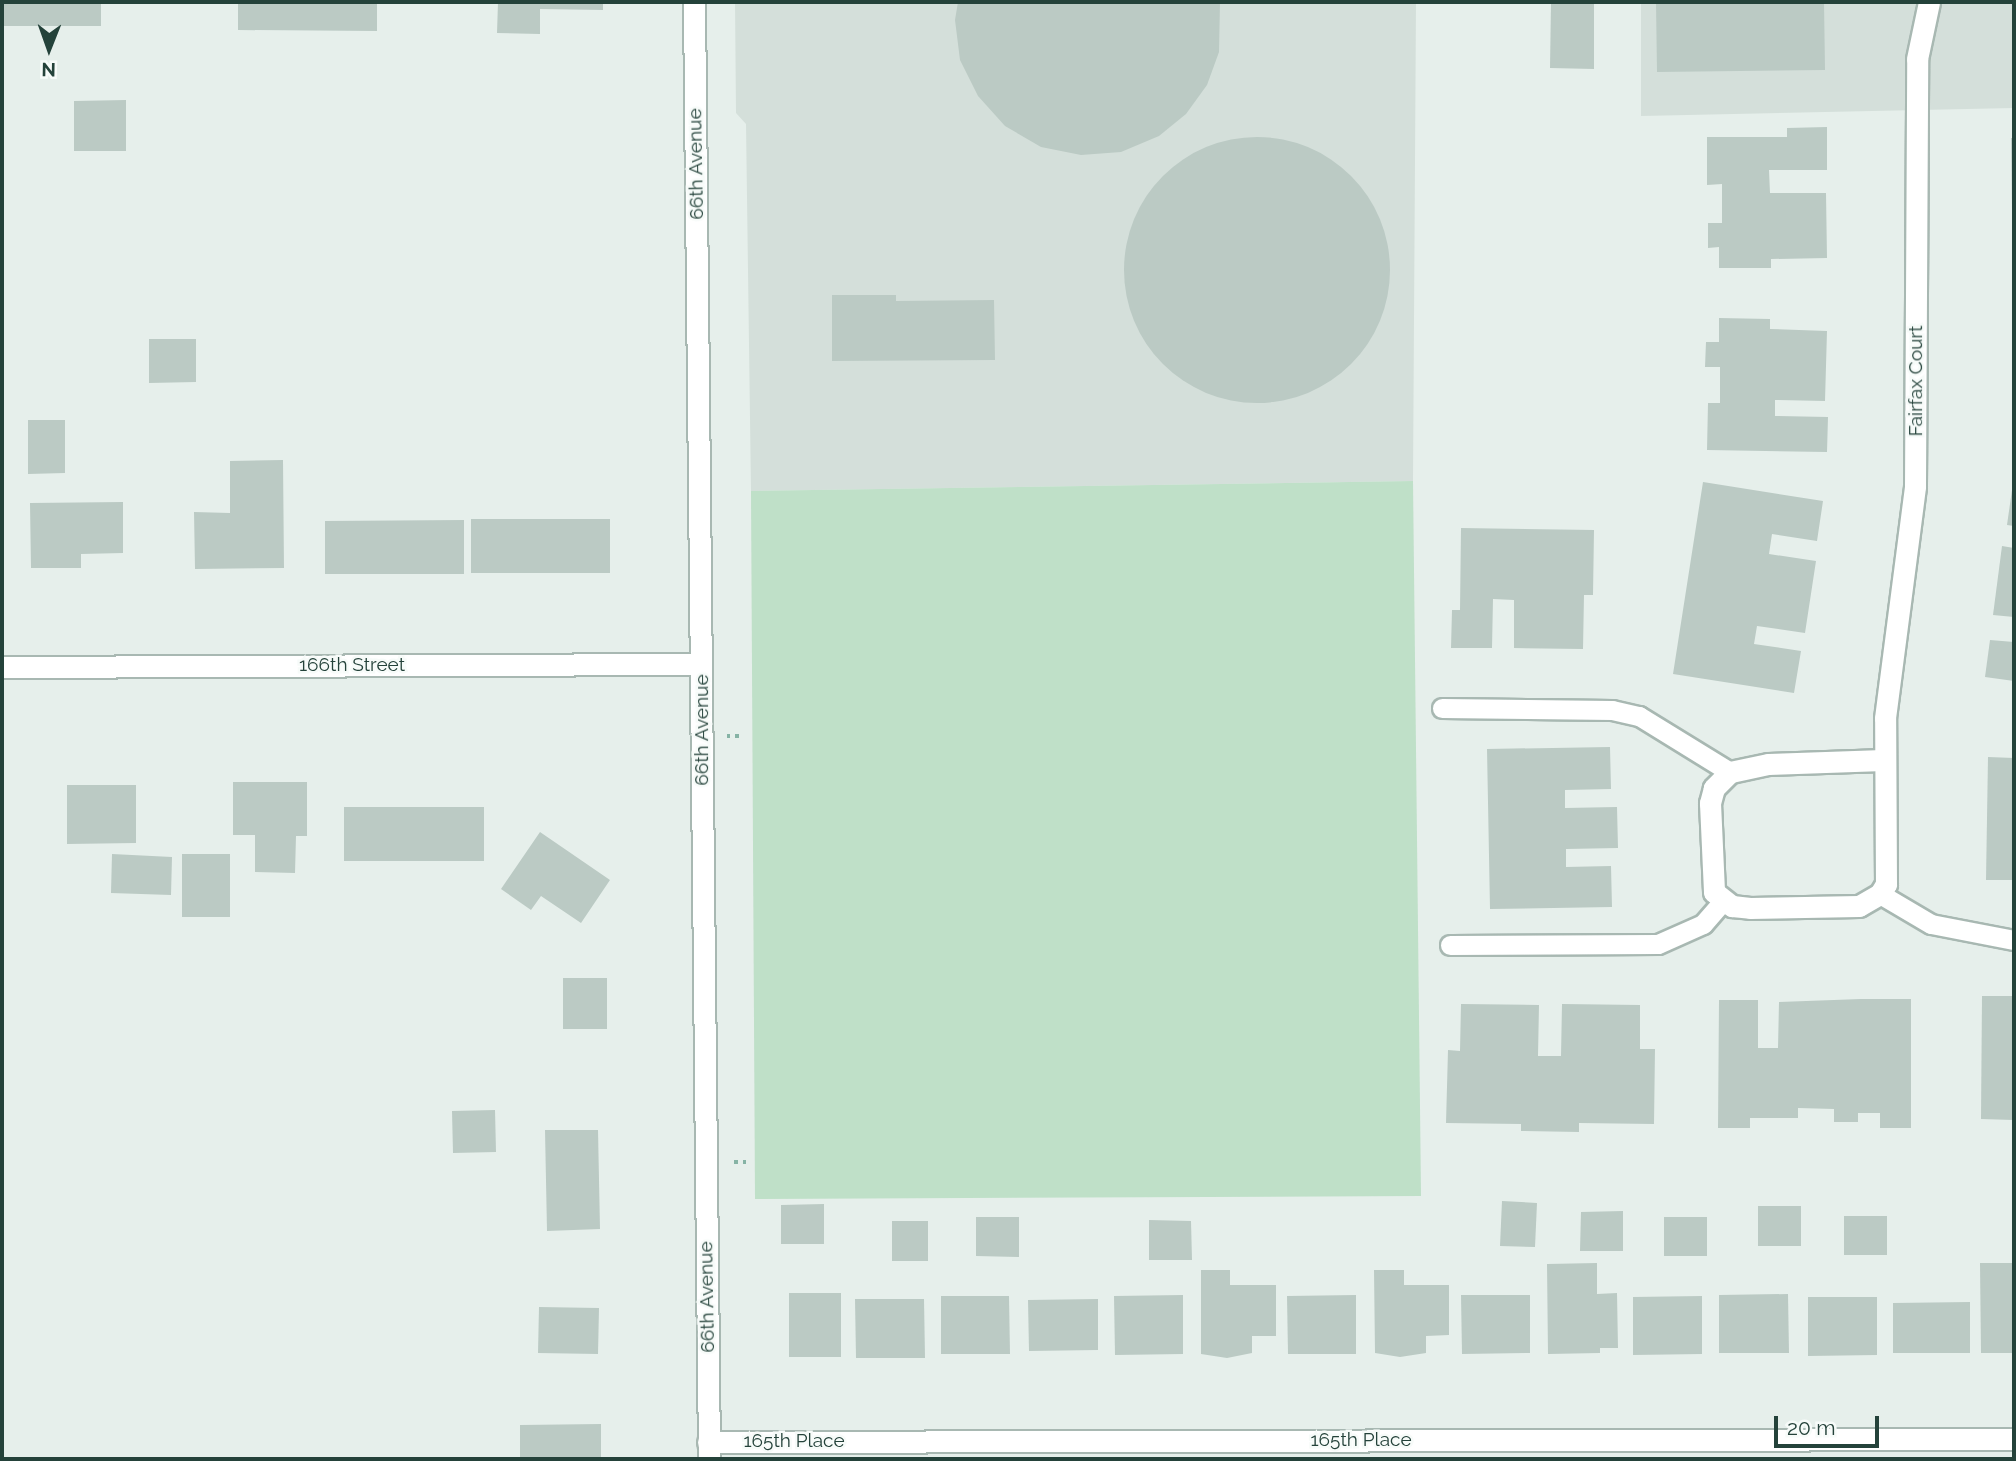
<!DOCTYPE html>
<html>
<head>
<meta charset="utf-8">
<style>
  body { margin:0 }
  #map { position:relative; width:2016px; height:1461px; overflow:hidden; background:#e6efeb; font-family:Raleway,sans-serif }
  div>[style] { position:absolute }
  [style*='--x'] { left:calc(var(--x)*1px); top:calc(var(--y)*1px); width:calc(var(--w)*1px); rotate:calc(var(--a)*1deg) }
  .built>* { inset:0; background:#d4dfda }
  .green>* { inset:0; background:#bfe0c8 }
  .building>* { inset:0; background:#bbcac4 }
  .round { border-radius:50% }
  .path>* { height:4.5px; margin-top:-2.25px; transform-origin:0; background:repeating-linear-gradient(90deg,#86b3a5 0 3.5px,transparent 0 8.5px) }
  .roads { filter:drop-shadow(2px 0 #a8b8b2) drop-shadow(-2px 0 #a8b8b2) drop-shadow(0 2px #a8b8b2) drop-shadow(0 -2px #a8b8b2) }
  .lane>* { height:19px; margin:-9.5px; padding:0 9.5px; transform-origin:9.5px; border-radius:9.5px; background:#fff }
  .street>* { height:21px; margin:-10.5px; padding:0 10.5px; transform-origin:10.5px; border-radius:10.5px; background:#fff }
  span { translate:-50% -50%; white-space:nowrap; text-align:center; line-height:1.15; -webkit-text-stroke:5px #f7fbf9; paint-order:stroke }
  .street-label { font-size:19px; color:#24423a }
  .frame { position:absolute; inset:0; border:4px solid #24423a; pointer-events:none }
  .north { position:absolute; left:14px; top:14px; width:70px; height:70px; -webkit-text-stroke:5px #f7fbf9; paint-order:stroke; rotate:181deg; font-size:19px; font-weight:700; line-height:28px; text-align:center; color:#24423a }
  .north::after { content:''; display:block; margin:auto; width:24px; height:32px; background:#24423a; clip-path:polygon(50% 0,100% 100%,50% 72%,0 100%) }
  .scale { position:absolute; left:1774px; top:1416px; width:105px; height:32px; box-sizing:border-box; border:4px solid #24423a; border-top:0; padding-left:9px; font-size:21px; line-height:24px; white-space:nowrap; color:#24423a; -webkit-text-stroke:5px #f7fbf9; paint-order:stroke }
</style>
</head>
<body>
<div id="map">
  <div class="built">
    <div style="clip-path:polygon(735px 2px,1416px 2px,1413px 481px,751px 491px,746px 124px,736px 113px)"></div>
    <div style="clip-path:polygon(1641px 2px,2014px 2px,2014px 108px,1641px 116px)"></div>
  </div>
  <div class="green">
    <div style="clip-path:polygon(1413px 481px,1421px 1196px,755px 1199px,751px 491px)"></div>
  </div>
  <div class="building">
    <div style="clip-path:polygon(2px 2px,101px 2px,101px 26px,2px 26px)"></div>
    <div style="clip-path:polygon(238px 2px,377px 2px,377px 31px,238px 30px)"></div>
    <div style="clip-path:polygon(498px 2px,603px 2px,603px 10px,540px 9px,540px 34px,497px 33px)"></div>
    <div style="clip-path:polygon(958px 2px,1220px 2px,1219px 52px,1207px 85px,1186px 114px,1159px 136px,1121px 152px,1081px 155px,1041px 147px,1005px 126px,978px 96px,960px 60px,955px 20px)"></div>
    <div style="clip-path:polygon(1551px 2px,1594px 2px,1594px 69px,1550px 68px)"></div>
    <div style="clip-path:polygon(1656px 2px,1824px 2px,1825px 70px,1657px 72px)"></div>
    <div style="clip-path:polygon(126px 100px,126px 151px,74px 151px,74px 101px)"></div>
    <div style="clip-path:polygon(1827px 127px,1827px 170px,1769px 170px,1770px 193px,1826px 193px,1827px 258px,1771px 259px,1771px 268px,1719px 268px,1719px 247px,1708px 248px,1708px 223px,1722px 223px,1722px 184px,1707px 185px,1707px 137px,1787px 137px,1787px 128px)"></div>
    <div class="round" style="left:1124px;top:137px;width:266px;height:266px"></div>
    <div style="clip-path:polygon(2011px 138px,2014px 138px,2014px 210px,2012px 210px)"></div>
    <div style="clip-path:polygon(832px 295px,896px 295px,896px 301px,994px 300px,995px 360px,832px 361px)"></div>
    <div style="clip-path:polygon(1719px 318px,1770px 319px,1770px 329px,1827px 331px,1825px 401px,1775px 400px,1775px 416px,1828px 417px,1827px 452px,1707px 450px,1708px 403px,1720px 403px,1720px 367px,1705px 367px,1706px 342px,1719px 342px)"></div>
    <div style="clip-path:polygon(149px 339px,196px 339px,196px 382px,149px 383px)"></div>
    <div style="clip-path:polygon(28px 420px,65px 420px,65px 473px,28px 474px)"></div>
    <div style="clip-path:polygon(283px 460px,284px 568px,195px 569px,194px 512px,230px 513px,230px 461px)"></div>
    <div style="clip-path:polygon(1703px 482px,1823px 501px,1817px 541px,1772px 534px,1769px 554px,1816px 561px,1805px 633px,1757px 626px,1754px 644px,1801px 651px,1794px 693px,1673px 674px)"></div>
    <div style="clip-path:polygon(2013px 483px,2014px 483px,2014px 526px,2007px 525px)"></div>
    <div style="clip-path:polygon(123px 502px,123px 553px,81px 554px,81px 568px,31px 568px,30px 503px)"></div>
    <div style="clip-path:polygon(471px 519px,610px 519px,610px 573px,471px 573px)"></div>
    <div style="clip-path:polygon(464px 520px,464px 574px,325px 574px,325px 521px)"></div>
    <div style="clip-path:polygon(1461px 528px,1594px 530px,1593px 595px,1584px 595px,1583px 649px,1514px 648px,1514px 600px,1493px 599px,1492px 648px,1451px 648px,1452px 610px,1460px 610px)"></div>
    <div style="clip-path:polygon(2002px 546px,2014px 548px,2014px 617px,1993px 615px)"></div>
    <div style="clip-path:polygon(1990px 640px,2014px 642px,2014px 681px,1985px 677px)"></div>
    <div style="clip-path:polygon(1610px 747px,1611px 789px,1565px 790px,1565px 808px,1617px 807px,1618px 848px,1566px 849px,1566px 867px,1611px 866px,1612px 907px,1490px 909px,1487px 749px)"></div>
    <div style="clip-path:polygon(1988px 757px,2014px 758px,2014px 880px,1986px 880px)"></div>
    <div style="clip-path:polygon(233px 782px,307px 782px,307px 836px,296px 836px,295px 873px,255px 872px,255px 835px,233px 835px)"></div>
    <div style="clip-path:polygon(67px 785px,136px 785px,136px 843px,67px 844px)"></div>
    <div style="clip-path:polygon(344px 807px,484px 807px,484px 861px,344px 861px)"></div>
    <div style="clip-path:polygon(540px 832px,610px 880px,581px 923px,541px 896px,531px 910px,501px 889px)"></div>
    <div style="clip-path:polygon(112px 854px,172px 857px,171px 895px,111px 893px)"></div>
    <div style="clip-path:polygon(182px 854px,230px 854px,230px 917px,182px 917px)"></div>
    <div style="clip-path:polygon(563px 978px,607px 978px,607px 1029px,563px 1029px)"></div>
    <div style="clip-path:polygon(1982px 996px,2014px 996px,2013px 1120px,1981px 1119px)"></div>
    <div style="clip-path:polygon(1861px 999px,1911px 999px,1911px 1128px,1880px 1128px,1880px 1113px,1858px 1113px,1858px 1122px,1834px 1122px,1834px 1109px,1798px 1108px,1798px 1118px,1750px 1118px,1750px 1128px,1718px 1128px,1719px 1000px,1758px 1000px,1758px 1048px,1778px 1048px,1779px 1002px)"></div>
    <div style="clip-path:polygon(1461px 1004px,1539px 1005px,1538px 1056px,1561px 1056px,1562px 1004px,1640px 1005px,1640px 1049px,1655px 1049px,1654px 1124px,1579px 1123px,1579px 1132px,1521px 1131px,1521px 1124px,1446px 1123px,1448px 1050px,1460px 1051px)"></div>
    <div style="clip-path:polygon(495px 1110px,496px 1152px,453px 1153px,452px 1111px)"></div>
    <div style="clip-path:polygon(545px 1130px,598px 1130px,600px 1229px,547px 1231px)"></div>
    <div style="clip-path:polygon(1502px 1201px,1537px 1203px,1535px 1247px,1500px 1246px)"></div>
    <div style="clip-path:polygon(824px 1204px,824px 1244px,781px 1244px,781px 1205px)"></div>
    <div style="clip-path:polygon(1758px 1206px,1801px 1206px,1801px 1246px,1758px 1246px)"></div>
    <div style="clip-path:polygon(1623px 1211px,1623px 1251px,1580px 1251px,1581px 1212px)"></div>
    <div style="clip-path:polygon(1844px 1216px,1887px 1216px,1887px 1255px,1844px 1255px)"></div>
    <div style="clip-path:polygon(976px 1217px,1019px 1217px,1019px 1257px,976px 1256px)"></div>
    <div style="clip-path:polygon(1664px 1217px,1707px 1217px,1707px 1256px,1664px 1256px)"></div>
    <div style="clip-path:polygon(1149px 1220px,1191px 1221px,1192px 1260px,1149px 1260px)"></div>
    <div style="clip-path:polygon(892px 1221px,928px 1221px,928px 1261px,892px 1261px)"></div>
    <div style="clip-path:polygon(1597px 1263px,1597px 1294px,1617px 1293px,1618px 1348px,1600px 1348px,1600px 1353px,1548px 1354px,1547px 1264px)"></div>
    <div style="clip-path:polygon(1980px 1263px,2014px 1263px,2014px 1353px,1981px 1353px)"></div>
    <div style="clip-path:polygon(1201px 1270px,1230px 1270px,1230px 1285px,1276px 1285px,1276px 1336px,1252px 1336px,1252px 1353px,1227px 1358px,1201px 1354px)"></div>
    <div style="clip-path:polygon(1374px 1270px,1404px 1270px,1404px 1285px,1449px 1285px,1449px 1335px,1426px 1336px,1426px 1353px,1400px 1357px,1375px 1353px)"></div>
    <div style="clip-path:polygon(789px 1293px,841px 1293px,841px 1357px,789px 1357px)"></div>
    <div style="clip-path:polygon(1788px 1294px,1789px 1353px,1719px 1353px,1719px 1295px)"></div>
    <div style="clip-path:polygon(1183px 1295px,1183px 1354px,1115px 1355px,1114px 1296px)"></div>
    <div style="clip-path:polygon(1356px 1295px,1356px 1354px,1288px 1354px,1287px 1296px)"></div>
    <div style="clip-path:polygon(1461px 1295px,1530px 1295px,1530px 1353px,1462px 1354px)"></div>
    <div style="clip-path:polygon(941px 1296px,1009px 1296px,1010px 1354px,941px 1354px)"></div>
    <div style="clip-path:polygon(1702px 1296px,1702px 1354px,1633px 1355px,1633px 1297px)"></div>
    <div style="clip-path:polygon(1808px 1297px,1877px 1297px,1877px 1355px,1808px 1356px)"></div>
    <div style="clip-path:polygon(855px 1299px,924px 1299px,925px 1358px,856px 1358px)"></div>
    <div style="clip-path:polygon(1098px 1299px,1098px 1350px,1029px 1351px,1028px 1300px)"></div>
    <div style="clip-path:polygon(1970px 1302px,1970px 1353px,1893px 1353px,1893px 1303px)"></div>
    <div style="clip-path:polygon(539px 1307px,599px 1308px,598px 1354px,538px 1353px)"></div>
    <div style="clip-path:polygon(601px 1424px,601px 1459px,520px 1459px,520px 1425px)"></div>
  </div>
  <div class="path">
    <div style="--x:727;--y:736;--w:17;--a:0"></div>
    <div style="--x:734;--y:1162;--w:14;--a:0"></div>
  </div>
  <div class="roads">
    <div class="lane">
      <div style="--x:1442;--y:708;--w:170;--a:0.7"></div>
      <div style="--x:1612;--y:710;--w:28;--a:13"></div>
      <div style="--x:1639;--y:716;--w:107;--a:31.6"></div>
      <div style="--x:1880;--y:894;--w:59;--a:30.5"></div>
      <div style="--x:1931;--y:924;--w:85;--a:10.9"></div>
      <div style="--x:1450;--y:945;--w:208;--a:-0.3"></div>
      <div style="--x:1658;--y:944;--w:49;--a:-24"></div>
      <div style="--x:1703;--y:924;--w:29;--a:-49"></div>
    </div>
    <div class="street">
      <div style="--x:694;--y:2;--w:1457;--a:89.41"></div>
      <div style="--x:2;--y:667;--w:699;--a:-0.25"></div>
      <div style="--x:1883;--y:760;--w:115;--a:178"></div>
      <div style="--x:1768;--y:764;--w:39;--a:168"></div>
      <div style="--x:1730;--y:772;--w:23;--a:135"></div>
      <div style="--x:1714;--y:788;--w:16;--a:105"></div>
      <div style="--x:1710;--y:803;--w:89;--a:87.4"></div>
      <div style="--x:1714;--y:892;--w:23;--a:38"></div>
      <div style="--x:1732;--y:906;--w:18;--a:6"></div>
      <div style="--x:1750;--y:908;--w:109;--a:-1.1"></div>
      <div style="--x:1859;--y:906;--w:24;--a:-30"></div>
      <div style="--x:1880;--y:894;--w:12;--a:-59"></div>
      <div style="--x:1886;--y:884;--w:166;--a:-90.3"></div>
      <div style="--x:1885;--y:718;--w:234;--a:-82.6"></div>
      <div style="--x:1915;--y:486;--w:427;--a:-89.7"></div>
      <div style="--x:1917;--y:59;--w:58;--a:-78.1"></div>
      <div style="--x:708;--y:1442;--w:1306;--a:-0.13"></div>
    </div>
  </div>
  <div class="street-label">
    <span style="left:696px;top:164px;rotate:-91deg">66th Avenue</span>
    <span style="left:1916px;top:381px;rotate:-90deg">Fairfax Court</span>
    <span style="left:352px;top:665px">166th Street</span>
    <span style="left:702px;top:730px;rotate:-90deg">66th Avenue</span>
    <span style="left:707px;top:1297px;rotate:-91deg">66th Avenue</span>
    <span style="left:1361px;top:1440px">165th Place</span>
    <span style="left:794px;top:1441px">165th Place</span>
  </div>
  <div class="frame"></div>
  <div class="north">N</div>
  <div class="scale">20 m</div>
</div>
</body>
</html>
